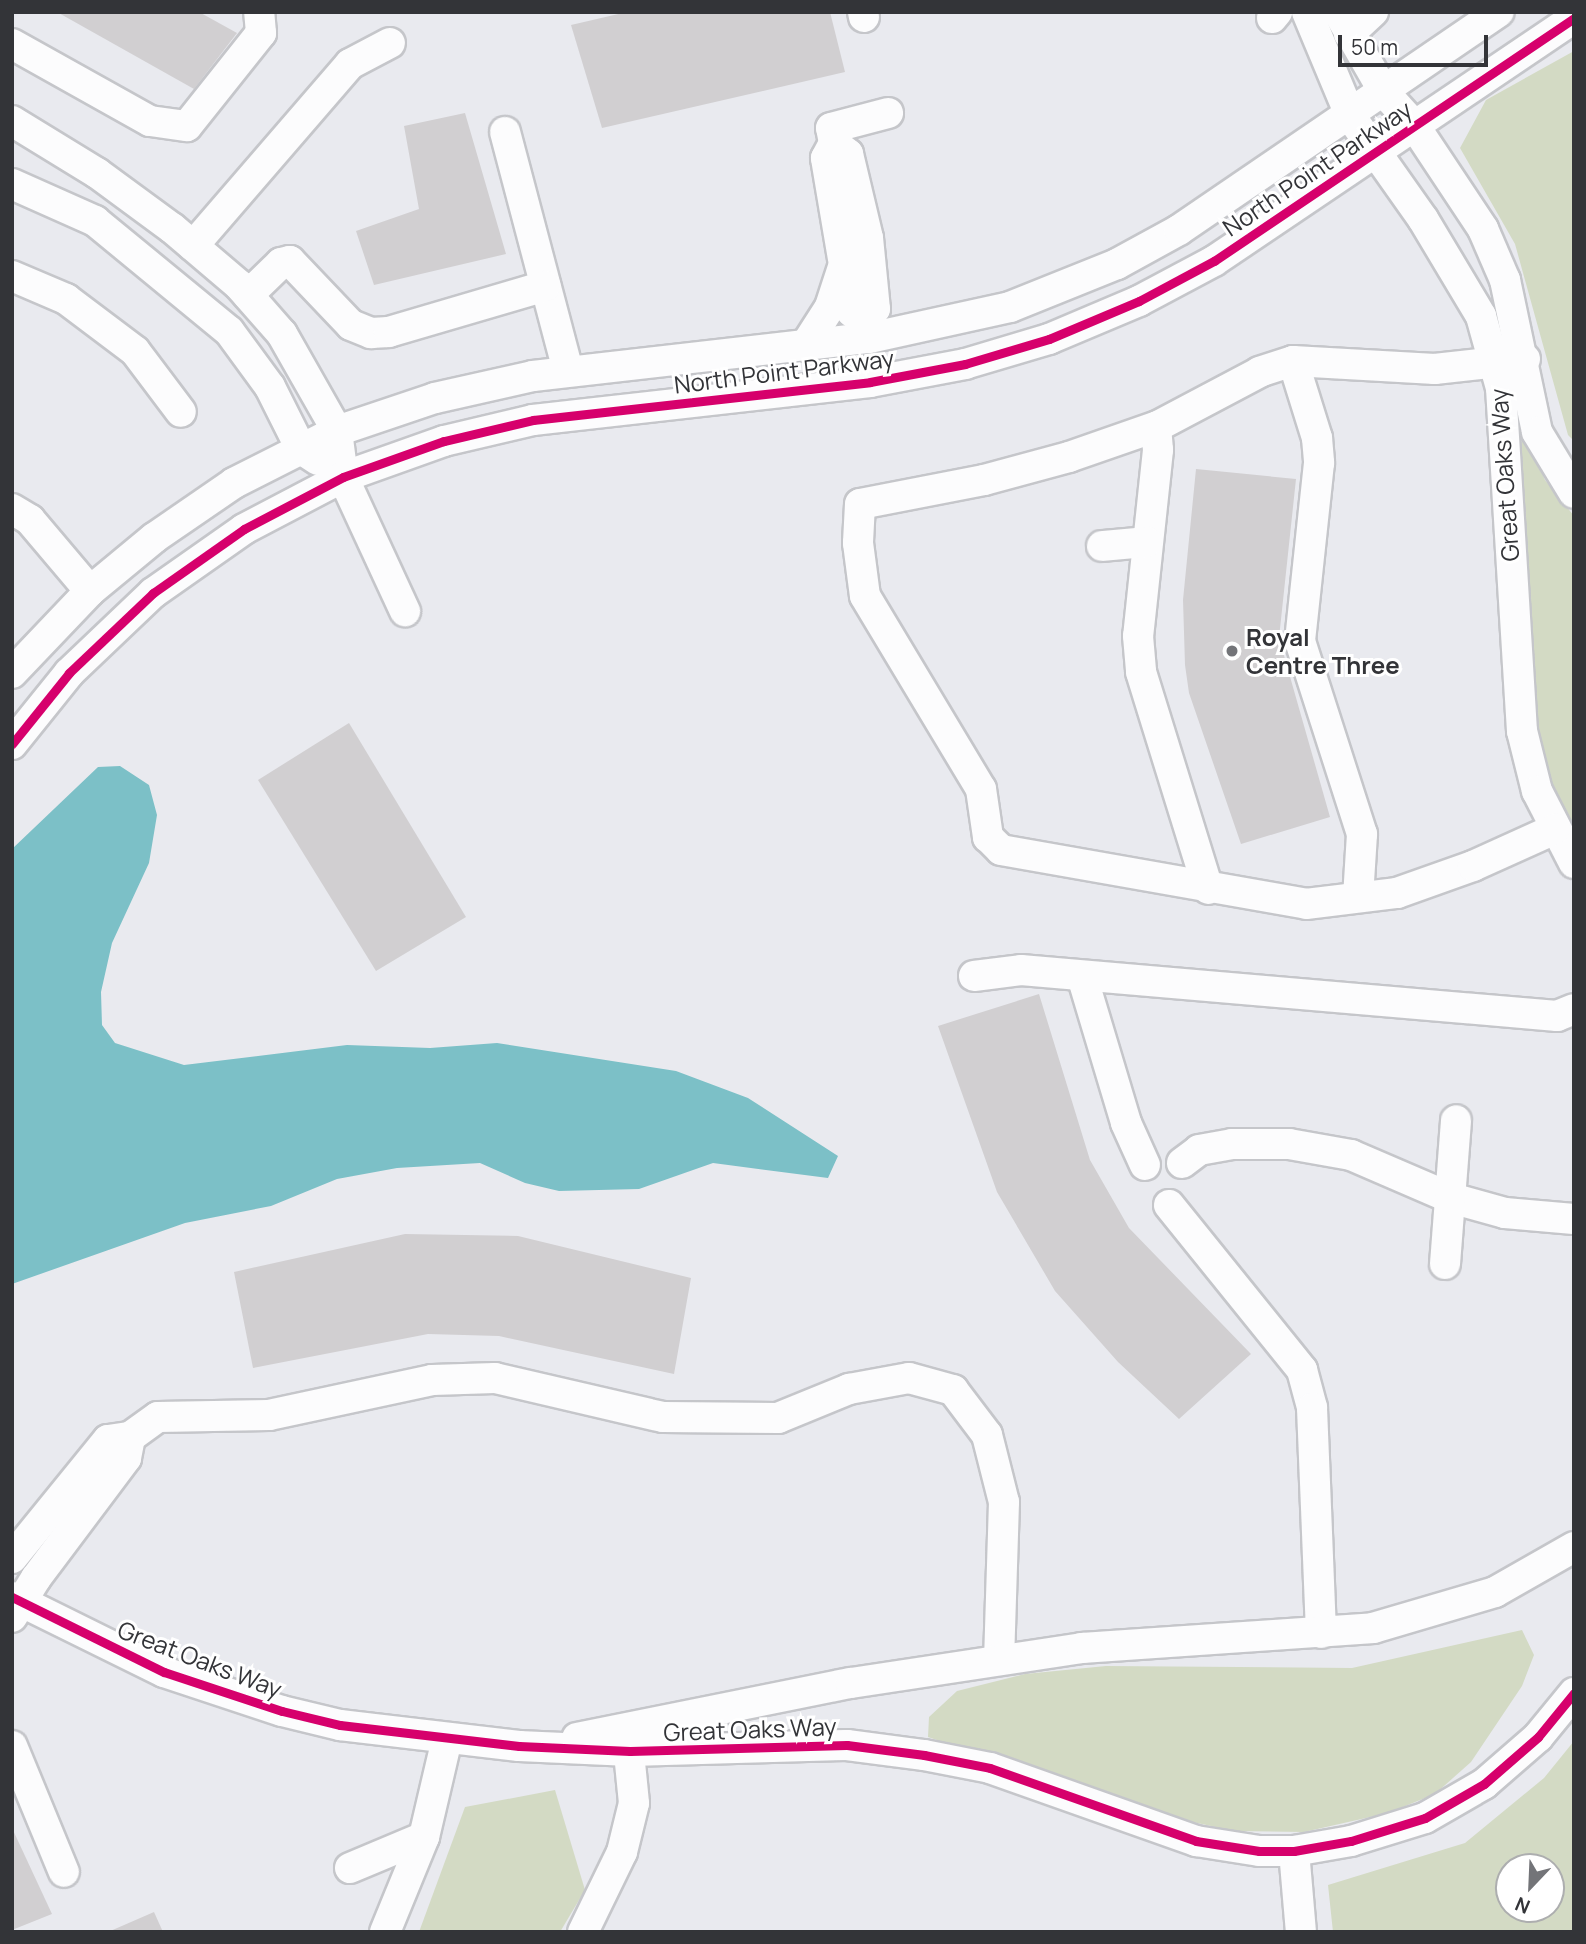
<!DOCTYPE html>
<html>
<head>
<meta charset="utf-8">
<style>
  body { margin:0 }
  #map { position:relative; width:1586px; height:1944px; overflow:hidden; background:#e9eaef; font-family:Manrope,sans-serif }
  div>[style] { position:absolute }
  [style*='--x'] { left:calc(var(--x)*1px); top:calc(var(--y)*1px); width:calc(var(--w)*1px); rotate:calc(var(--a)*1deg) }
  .green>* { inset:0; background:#d3dac4 }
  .water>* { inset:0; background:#7cc0c7 }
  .building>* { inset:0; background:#d1cfd1 }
  .roads { filter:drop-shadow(2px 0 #c5c6ca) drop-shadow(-2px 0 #c5c6ca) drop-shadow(0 2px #c5c6ca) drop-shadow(0 -2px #c5c6ca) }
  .minor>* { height:30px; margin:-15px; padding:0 15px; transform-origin:15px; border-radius:15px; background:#fcfcfd }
  .cycleway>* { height:9px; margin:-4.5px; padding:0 4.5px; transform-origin:4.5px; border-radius:4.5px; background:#d6006c }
  .dots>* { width:19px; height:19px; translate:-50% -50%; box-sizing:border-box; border:4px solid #fff; border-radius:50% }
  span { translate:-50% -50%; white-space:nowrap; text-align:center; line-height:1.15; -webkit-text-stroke:6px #fff; paint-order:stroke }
  .street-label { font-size:24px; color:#333438 }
  .poi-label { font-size:24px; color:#333438; font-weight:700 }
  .left { translate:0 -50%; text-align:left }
  .frame { position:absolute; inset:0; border:14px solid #333438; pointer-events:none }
  .north { position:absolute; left:1495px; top:1853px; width:70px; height:70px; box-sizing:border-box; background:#fff; border:2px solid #adaeaf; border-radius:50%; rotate:203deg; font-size:19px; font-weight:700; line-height:28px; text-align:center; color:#333438 }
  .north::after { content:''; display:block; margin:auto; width:24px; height:32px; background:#737478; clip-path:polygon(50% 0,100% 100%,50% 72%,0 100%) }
  .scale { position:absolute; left:1338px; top:35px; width:150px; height:32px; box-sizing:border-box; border:4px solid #333438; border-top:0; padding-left:9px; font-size:21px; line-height:24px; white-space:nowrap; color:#333438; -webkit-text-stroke:5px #fff; paint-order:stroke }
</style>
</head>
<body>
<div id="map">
  <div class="green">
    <div style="clip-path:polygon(1574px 51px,1574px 441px,1568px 435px,1515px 244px,1460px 148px,1486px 100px)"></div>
    <div style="clip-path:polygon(1521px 425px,1545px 480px,1574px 516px,1574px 828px,1547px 776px,1527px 655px)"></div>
    <div style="clip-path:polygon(1522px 1630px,1534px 1655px,1522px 1686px,1471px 1762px,1435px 1794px,1388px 1813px,1304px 1832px,1234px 1831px,1156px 1814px,928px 1737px,929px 1717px,957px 1691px,1025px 1674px,1106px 1666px,1352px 1668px)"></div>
    <div style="clip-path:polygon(evenodd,1574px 1741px,1574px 1932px,1333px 1932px,1328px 1885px,1465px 1843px,1544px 1778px,1574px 1741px,1551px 1867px,1551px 1909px,1509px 1909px,1509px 1867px,1551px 1867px)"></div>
    <div style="clip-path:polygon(555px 1790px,585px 1890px,560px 1932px,419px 1932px,465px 1807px)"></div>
  </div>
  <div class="water">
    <div style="clip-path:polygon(120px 766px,149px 785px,157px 815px,149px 863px,112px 943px,101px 992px,102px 1025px,115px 1043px,184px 1065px,347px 1045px,430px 1048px,497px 1043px,676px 1071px,748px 1098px,838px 1156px,828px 1178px,713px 1163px,639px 1189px,559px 1191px,525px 1183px,480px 1163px,397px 1168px,337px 1179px,271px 1206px,185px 1223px,12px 1284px,12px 849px,98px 767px)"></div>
  </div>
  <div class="building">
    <div style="clip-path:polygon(57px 12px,199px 12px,237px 33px,194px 89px)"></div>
    <div style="clip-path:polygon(627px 12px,830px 12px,845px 72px,602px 128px,571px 25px)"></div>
    <div style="clip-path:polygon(465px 113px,506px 254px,374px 285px,356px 231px,419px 209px,404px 126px)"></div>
    <div style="clip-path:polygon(1196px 469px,1296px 479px,1279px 638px,1330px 817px,1241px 844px,1189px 693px,1185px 665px,1183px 600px)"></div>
    <div style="clip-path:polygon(349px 723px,466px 917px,376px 971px,258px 780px)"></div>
    <div style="clip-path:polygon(1039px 994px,1090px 1160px,1129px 1228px,1251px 1354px,1179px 1419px,1118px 1362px,1055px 1291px,997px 1192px,938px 1026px)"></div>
    <div style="clip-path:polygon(405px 1234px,518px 1236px,691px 1278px,674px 1374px,499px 1336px,428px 1334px,253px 1368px,234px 1272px)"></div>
    <div style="clip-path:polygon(12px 1828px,52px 1914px,12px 1930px)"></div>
    <div style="clip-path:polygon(154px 1912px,163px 1932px,108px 1932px)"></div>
  </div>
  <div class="roads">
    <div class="minor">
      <div style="--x:863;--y:12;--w:5;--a:79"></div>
      <div style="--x:1307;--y:12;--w:114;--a:67.3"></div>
      <div style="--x:1351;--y:117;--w:125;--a:54.8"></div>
      <div style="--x:1423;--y:219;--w:113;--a:59.1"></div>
      <div style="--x:1481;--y:316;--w:75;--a:74.5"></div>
      <div style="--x:1501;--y:388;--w:344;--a:86.5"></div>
      <div style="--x:1522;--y:731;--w:62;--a:76"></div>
      <div style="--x:1537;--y:791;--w:81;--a:62.8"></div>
      <div style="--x:1338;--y:12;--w:92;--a:60.1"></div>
      <div style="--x:1384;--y:92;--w:45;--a:47.7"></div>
      <div style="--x:1414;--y:125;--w:125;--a:56.4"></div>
      <div style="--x:1483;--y:229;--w:56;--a:66.7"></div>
      <div style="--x:1505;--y:280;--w:155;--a:78.1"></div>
      <div style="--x:1537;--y:432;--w:71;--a:58.8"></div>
      <div style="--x:1272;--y:18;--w:8;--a:-50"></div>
      <div style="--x:1349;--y:34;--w:33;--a:-43"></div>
      <div style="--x:12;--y:44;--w:158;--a:29.2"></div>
      <div style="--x:150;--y:121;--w:37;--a:8"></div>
      <div style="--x:187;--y:126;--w:119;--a:-51.5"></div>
      <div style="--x:261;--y:33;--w:21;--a:-95"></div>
      <div style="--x:12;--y:121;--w:100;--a:31.5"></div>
      <div style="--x:97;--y:173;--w:93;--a:36.3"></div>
      <div style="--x:172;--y:228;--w:88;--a:40.4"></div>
      <div style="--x:239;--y:285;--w:65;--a:48.7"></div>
      <div style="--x:282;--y:334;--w:112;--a:60.4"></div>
      <div style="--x:337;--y:431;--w:46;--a:82.6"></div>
      <div style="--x:343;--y:477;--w:148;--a:65.2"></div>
      <div style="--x:505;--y:132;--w:247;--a:75.2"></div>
      <div style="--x:834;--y:143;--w:18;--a:38"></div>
      <div style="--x:848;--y:154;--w:86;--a:76.6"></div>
      <div style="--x:868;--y:238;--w:71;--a:84.4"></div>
      <div style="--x:875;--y:309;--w:17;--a:147"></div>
      <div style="--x:12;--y:184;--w:91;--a:24"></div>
      <div style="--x:95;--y:221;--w:173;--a:39.4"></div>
      <div style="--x:229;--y:331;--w:69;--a:53.8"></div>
      <div style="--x:270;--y:387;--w:69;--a:63.4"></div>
      <div style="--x:301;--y:449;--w:20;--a:33"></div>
      <div style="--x:193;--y:246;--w:240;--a:-49.2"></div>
      <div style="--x:350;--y:64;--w:45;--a:-27.7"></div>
      <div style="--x:12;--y:276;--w:59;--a:23.1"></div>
      <div style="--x:66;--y:299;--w:86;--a:37"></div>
      <div style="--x:135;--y:351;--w:76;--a:53"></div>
      <div style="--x:248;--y:295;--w:46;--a:-44.1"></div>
      <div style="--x:281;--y:263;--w:9;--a:-13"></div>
      <div style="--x:290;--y:261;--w:88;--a:46.4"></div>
      <div style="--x:351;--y:325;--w:22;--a:22"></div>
      <div style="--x:371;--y:333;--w:18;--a:-3"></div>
      <div style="--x:389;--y:332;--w:163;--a:-16.4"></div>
      <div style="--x:861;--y:318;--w:11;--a:-146"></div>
      <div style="--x:852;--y:312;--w:156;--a:-99.6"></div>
      <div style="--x:826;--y:158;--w:17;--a:-62"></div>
      <div style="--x:834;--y:143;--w:15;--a:-101"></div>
      <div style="--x:831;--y:128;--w:59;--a:-14.7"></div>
      <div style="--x:805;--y:346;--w:46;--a:-57.3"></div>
      <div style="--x:830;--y:307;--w:40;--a:-72"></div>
      <div style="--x:1525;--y:359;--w:91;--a:173.7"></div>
      <div style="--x:1435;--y:369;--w:142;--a:-176.8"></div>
      <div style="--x:1293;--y:361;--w:35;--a:162"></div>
      <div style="--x:1260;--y:372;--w:115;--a:152.1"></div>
      <div style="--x:1158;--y:426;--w:94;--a:160.8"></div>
      <div style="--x:1069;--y:457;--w:88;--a:164.9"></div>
      <div style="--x:984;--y:480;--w:126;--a:169"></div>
      <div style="--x:860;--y:504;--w:39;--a:93"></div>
      <div style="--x:858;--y:543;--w:53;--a:82.5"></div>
      <div style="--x:865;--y:596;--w:225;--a:59"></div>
      <div style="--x:981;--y:789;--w:49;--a:81.7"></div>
      <div style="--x:988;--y:837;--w:18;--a:45"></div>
      <div style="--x:1001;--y:850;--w:310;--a:10"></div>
      <div style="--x:1306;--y:904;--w:92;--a:-6.9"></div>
      <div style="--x:1397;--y:893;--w:81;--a:-19.6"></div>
      <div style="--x:1473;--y:866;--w:90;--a:-24.3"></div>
      <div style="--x:1293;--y:361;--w:81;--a:72.7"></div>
      <div style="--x:1317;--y:438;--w:25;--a:85"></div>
      <div style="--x:1319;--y:463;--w:179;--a:96.1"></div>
      <div style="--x:1300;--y:641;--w:203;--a:72.2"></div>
      <div style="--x:1362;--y:834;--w:63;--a:93.6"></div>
      <div style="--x:1156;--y:427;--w:23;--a:85"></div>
      <div style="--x:1158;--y:450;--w:187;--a:96.1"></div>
      <div style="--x:1138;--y:636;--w:36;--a:85"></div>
      <div style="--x:1141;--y:672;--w:227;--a:72.8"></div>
      <div style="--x:12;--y:509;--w:21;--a:31"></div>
      <div style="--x:30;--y:520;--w:93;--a:49.8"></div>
      <div style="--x:1102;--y:546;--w:45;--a:-5.1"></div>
      <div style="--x:12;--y:673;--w:113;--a:-46.4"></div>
      <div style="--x:90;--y:591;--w:83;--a:-39.6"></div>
      <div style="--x:154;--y:538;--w:97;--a:-34.5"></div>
      <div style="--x:234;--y:483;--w:115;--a:-26.8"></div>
      <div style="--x:337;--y:431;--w:103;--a:-18.6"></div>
      <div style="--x:435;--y:398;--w:100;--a:-12.7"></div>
      <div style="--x:533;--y:376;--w:338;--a:-6.5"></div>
      <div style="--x:869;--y:338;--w:144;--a:-12.4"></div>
      <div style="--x:1010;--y:307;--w:115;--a:-21.9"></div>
      <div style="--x:1117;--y:264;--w:71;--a:-28.7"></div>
      <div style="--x:1179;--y:230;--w:387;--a:-34.3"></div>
      <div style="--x:12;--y:744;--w:91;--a:-51.2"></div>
      <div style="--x:69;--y:673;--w:116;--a:-43.6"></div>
      <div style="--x:153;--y:593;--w:111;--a:-35.1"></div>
      <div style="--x:244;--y:529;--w:112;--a:-27.7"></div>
      <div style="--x:343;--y:477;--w:107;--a:-19.6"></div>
      <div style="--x:444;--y:441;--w:91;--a:-13.3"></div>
      <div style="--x:533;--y:420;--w:339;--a:-6.4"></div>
      <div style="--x:870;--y:382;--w:97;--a:-10.7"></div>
      <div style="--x:965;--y:364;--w:88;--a:-16.6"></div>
      <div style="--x:1049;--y:339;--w:98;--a:-22.9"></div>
      <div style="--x:1139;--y:301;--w:85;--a:-28.1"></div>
      <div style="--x:1214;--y:261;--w:434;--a:-34"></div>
      <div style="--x:974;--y:976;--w:47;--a:-7.3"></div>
      <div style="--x:1021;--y:970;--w:538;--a:4.91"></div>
      <div style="--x:1557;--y:1016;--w:18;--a:-22"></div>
      <div style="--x:1082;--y:976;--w:153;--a:73.3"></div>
      <div style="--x:1126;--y:1123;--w:46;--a:65.7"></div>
      <div style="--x:1182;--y:1163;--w:21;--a:-37"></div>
      <div style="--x:1199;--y:1150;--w:34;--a:-10"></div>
      <div style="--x:1232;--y:1144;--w:57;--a:0"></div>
      <div style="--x:1289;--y:1144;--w:63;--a:10.1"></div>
      <div style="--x:1351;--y:1155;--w:109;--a:23.3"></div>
      <div style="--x:1451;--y:1198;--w:56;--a:15.5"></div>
      <div style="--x:1505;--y:1213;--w:69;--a:5"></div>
      <div style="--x:1169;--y:1205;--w:212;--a:51.1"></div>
      <div style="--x:1302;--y:1370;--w:39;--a:75"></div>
      <div style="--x:1312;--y:1408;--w:225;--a:87.7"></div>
      <div style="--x:1445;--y:1264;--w:144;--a:-85.6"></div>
      <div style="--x:12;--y:1558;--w:152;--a:-50.9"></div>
      <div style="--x:108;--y:1440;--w:22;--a:-8"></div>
      <div style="--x:130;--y:1437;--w:34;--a:-36"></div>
      <div style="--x:158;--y:1417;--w:111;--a:-1"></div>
      <div style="--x:269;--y:1415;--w:167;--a:-12.1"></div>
      <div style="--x:432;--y:1380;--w:63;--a:-1.8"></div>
      <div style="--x:495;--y:1378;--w:172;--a:13.1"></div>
      <div style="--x:663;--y:1417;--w:115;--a:0.5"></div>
      <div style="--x:778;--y:1418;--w:77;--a:-22.2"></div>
      <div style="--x:849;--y:1389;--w:61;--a:-10.4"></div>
      <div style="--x:909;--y:1378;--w:46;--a:15.3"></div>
      <div style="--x:953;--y:1390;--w:56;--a:52.9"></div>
      <div style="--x:987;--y:1435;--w:69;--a:75.8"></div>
      <div style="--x:1004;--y:1502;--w:158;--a:91.8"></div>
      <div style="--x:12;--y:1597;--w:169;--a:26.3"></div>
      <div style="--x:164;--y:1672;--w:124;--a:18.3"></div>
      <div style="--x:282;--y:1711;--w:60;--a:13.6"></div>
      <div style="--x:340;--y:1725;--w:180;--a:6.7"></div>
      <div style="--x:519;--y:1746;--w:111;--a:2.6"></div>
      <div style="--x:630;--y:1751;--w:217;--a:-1.6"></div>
      <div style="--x:847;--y:1745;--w:78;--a:7.4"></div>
      <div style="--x:924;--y:1755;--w:67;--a:11.1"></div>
      <div style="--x:990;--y:1768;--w:219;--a:19.5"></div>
      <div style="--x:1196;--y:1841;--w:64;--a:9"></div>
      <div style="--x:1259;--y:1851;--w:35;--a:0"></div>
      <div style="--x:1294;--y:1851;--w:58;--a:-10"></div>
      <div style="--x:1351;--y:1841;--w:77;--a:-17.3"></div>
      <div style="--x:1425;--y:1818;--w:68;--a:-30"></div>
      <div style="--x:1484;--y:1784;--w:72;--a:-41"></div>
      <div style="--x:1538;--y:1737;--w:57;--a:-50.7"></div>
      <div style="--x:12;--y:1617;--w:46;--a:-58.4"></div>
      <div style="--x:36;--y:1578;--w:150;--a:-53.1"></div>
      <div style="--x:126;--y:1458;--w:21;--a:-79"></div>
      <div style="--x:577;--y:1738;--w:279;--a:-11.4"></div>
      <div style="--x:851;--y:1683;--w:234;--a:-8.6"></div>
      <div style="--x:1082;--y:1648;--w:292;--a:-3.9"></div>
      <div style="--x:1373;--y:1628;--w:127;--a:-16.4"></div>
      <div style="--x:1495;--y:1592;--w:91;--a:-29.7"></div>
      <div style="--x:12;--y:1746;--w:136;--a:67.6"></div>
      <div style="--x:1294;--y:1851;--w:81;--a:85.1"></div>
      <div style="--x:350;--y:1868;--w:80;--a:-22.7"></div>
      <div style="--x:385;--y:1932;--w:103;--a:-67.7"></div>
      <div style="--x:424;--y:1837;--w:101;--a:-76.8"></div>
      <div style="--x:583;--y:1932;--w:89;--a:-64"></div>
      <div style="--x:622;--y:1852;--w:50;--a:-76.2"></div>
      <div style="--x:634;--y:1803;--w:70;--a:-95.7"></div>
    </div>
  </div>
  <div class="cycleway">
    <div style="--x:12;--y:744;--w:91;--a:-51.2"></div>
    <div style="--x:69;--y:673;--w:116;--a:-43.6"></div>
    <div style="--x:153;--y:593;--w:111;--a:-35.1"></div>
    <div style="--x:244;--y:529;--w:112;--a:-27.7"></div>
    <div style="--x:343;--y:477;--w:107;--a:-19.6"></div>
    <div style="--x:444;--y:441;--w:91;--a:-13.3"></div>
    <div style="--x:533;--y:420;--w:339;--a:-6.4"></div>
    <div style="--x:870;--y:382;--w:97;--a:-10.7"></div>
    <div style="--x:965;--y:364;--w:88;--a:-16.6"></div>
    <div style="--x:1049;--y:339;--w:98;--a:-22.9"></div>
    <div style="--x:1139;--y:301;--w:85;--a:-28.1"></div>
    <div style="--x:1214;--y:261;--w:434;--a:-34"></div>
    <div style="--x:12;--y:1597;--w:169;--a:26.3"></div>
    <div style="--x:164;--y:1672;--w:124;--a:18.3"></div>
    <div style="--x:282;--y:1711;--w:60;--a:13.6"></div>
    <div style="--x:340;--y:1725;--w:180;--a:6.7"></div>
    <div style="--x:519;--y:1746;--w:111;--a:2.6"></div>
    <div style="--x:630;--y:1751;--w:217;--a:-1.6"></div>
    <div style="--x:847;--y:1745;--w:78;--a:7.4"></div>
    <div style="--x:924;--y:1755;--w:67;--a:11.1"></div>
    <div style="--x:990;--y:1768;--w:219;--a:19.5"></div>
    <div style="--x:1196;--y:1841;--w:64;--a:9"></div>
    <div style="--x:1259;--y:1851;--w:35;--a:0"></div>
    <div style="--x:1294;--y:1851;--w:58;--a:-10"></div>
    <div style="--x:1351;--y:1841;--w:77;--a:-17.3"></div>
    <div style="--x:1425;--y:1818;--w:68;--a:-30"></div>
    <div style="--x:1484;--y:1784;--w:72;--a:-41"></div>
    <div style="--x:1538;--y:1737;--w:57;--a:-50.7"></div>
  </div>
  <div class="dots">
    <div style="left:1232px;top:651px;background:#737478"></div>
  </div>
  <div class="street-label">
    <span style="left:1317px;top:168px;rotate:-34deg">North Point Parkway</span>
    <span style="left:784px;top:371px;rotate:-7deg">North Point Parkway</span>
    <span style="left:1504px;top:475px;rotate:-94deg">Great Oaks Way</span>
    <span style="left:200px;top:1659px;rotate:21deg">Great Oaks Way</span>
    <span style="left:750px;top:1729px;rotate:-2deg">Great Oaks Way</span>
  </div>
  <div class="poi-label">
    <span class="left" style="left:1246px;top:651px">Royal<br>Centre Three</span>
  </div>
  <div class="frame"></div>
  <div class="north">N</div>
  <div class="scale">50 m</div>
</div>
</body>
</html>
